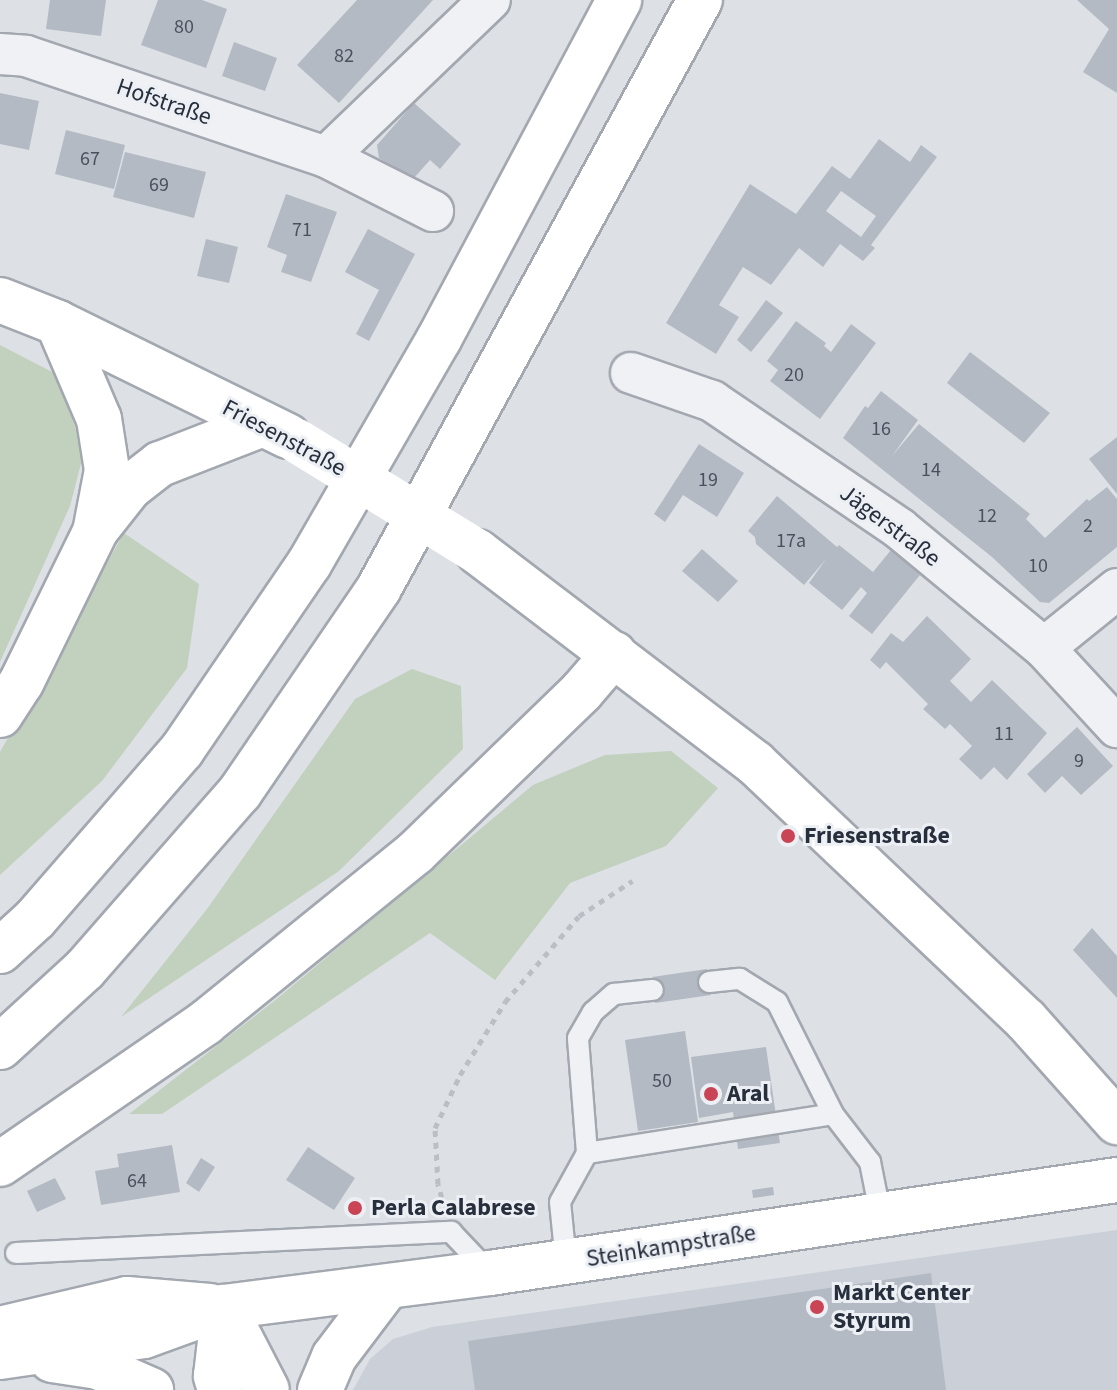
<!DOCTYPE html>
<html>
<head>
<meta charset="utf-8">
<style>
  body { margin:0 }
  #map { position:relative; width:1117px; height:1390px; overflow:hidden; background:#dde1e6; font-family:"Source Sans 3",sans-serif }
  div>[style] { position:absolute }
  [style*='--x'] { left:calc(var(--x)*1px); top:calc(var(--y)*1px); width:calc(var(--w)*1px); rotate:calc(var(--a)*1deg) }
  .built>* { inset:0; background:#cbd0d8 }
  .green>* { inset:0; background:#c2d0be }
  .building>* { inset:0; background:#b4bac3 }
  .path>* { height:5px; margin-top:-2.5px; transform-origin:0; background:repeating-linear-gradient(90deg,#bcbec5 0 6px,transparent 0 12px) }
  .roads { filter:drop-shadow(2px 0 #a3a8b0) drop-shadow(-2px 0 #a3a8b0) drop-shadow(0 2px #a3a8b0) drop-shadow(0 -2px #a3a8b0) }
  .lane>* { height:20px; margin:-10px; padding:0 10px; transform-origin:10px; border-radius:10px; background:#f0f1f5 }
  .street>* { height:40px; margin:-20px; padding:0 20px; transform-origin:20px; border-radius:20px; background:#f0f1f5 }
  .secondary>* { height:44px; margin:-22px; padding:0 22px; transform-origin:22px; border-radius:22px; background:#fff }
  .highway>* { height:44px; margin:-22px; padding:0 22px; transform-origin:22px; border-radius:22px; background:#fff }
  .secondary-bridge>* { height:44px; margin:-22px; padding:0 22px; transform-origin:22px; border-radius:22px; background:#fff }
  .dots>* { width:22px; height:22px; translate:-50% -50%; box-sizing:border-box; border:4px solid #eceff4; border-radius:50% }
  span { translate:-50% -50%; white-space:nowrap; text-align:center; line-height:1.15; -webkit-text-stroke:6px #eceff4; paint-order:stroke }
  .number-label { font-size:20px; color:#4a515e }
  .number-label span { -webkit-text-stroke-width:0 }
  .street-label { font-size:24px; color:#272e3c }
  .poi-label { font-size:24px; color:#272e3c; font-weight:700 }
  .left { translate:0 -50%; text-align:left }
</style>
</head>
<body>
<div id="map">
  <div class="built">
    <div style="clip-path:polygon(1117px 1230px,1117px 1390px,353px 1390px,370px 1359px,393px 1339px,432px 1327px)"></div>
  </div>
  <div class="green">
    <div style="clip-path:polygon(0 345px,56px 374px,84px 452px,70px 506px,0 662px)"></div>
    <div style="clip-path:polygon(124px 533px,199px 584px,187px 668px,102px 781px,0 875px,0 752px)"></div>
    <div style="clip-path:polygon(412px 669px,461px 686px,463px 749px,339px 871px,121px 1017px,207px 909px,355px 699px)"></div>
    <div style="clip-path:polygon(671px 751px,718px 788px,666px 846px,570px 883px,495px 980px,430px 933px,162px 1114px,129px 1114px,273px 1002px,533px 785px,605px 755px)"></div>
  </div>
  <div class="building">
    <div style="clip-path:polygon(50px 0,106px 0,101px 36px,46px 29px)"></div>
    <div style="clip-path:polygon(158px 0,202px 0,227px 9px,206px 68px,141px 45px)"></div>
    <div style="clip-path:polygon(357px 0,433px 0,339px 103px,297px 65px)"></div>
    <div style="clip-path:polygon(1077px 0,1117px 0,1117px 93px,1083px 72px,1109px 29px)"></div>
    <div style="clip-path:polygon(234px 42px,277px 58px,265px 91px,222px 76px)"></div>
    <div style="clip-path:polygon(0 93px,39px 101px,29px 150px,0 144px)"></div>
    <div style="clip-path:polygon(414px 103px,461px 144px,440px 169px,430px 160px,414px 178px,379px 158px,377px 145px)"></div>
    <div style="clip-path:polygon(66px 130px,125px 145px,114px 189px,55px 174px)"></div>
    <div style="clip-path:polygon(evenodd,879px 139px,910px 162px,921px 145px,937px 157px,871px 245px,875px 248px,863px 261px,840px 244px,823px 267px,799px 248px,771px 285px,743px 267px,719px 305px,739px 317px,716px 354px,666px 323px,750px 184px,796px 214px,832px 166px,850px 179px,879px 139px,841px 191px,876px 216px,861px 237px,826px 211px,841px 191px)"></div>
    <div style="clip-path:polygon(125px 152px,206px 172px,194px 218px,113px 197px)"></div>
    <div style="clip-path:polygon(286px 194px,337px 212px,311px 282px,281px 272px,287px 255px,267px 247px)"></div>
    <div style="clip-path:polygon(368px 229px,415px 254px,369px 341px,356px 334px,379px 290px,345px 272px)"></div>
    <div style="clip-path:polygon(206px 239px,238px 247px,229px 283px,197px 276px)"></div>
    <div style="clip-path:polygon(766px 300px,783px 313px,751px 352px,737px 340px)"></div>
    <div style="clip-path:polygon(796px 321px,826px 343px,824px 346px,831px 352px,851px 324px,876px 343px,820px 419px,770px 381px,778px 370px,767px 361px)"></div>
    <div style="clip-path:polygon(970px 352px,1050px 413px,1024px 443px,947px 383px)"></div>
    <div style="clip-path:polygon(881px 391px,918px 420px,892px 456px,919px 424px,1030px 514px,1026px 519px,1045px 538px,1087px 499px,1089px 501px,1107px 487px,1117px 499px,1117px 547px,1049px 603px,1040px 602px,992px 557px,843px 438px,865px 406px,868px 408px)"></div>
    <div style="clip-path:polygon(1117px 437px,1117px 494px,1089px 459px)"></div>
    <div style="clip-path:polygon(699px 444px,744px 473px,717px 517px,683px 495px,665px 522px,654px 514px)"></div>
    <div style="clip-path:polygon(777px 496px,837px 547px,839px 545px,873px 572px,891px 550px,920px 575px,872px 634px,849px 616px,867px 593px,861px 587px,842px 610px,809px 583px,826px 559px,804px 585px,756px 544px,755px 537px,748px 531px)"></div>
    <div style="clip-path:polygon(702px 549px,738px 581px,718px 602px,682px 571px)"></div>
    <div style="clip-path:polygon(927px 616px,971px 659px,950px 681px,971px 702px,992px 680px,1047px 733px,1007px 780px,994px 767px,981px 780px,959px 759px,972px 746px,950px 724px,945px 729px,923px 709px,928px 704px,886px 662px,880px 669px,870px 660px,891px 633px,903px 642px)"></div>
    <div style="clip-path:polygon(1077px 727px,1113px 766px,1081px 795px,1062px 776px,1045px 793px,1027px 774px)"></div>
    <div style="clip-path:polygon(1092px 928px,1117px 956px,1117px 998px,1073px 950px)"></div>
    <div style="clip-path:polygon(707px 969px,711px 995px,655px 1003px,652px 977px)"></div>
    <div style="clip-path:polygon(685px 1031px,698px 1122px,638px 1131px,625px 1040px)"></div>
    <div style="clip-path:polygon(766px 1047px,780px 1143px,738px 1149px,733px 1112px,699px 1118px,691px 1057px)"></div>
    <div style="clip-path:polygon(172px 1145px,180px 1192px,101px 1205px,95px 1171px,119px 1167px,117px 1154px)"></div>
    <div style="clip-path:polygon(308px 1147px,355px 1178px,334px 1210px,286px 1180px)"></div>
    <div style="clip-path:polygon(201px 1158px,215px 1167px,199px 1192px,186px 1183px)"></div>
    <div style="clip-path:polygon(55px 1178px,66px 1199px,37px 1212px,27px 1191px)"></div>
    <div style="clip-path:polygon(773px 1187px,774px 1195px,753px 1198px,752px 1190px)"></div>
    <div style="clip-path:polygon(931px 1273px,946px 1390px,475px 1390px,468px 1341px)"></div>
  </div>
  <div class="path">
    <div style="--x:445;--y:1209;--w:26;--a:-106"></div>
    <div style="--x:438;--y:1184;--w:56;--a:-93.1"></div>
    <div style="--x:435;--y:1128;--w:59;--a:-64.7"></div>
    <div style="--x:460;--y:1075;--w:86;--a:-58.3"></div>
    <div style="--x:505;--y:1002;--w:113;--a:-49.3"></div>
    <div style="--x:579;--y:916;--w:64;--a:-33.4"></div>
  </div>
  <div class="roads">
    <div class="lane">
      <div style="--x:709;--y:982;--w:31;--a:-6"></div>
      <div style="--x:740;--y:979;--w:44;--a:31.9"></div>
      <div style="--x:777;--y:1002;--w:125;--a:63.4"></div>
      <div style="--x:587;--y:1153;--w:115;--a:-94.5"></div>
      <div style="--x:578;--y:1038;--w:30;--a:-60"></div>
      <div style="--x:593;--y:1012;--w:28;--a:-41"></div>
      <div style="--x:614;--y:994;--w:39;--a:-6"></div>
      <div style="--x:16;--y:1253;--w:436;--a:-2.8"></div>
      <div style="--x:451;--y:1232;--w:57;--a:46.4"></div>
      <div style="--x:566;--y:1262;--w:60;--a:-95.7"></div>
      <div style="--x:560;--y:1202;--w:56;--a:-61.1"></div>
      <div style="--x:587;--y:1153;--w:249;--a:-9"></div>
      <div style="--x:833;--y:1114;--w:61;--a:52.4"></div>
      <div style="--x:870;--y:1162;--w:56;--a:78.7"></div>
    </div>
    <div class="street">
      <div style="--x:0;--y:54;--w:26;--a:4"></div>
      <div style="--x:26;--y:56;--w:317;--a:18.6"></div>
      <div style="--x:326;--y:157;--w:227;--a:-43.8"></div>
      <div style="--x:326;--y:157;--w:120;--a:26.8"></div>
      <div style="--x:631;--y:373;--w:86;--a:19.1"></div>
      <div style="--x:712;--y:401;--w:227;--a:34.2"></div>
      <div style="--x:900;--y:529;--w:187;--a:39.6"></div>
      <div style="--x:1044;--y:648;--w:108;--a:47.3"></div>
      <div style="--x:1044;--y:648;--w:94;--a:-38.9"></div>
    </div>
    <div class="secondary">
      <div style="--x:0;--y:300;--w:62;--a:21.6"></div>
      <div style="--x:58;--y:323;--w:256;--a:26.2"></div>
      <div style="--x:478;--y:552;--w:348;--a:37.3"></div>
      <div style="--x:755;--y:763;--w:373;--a:43.5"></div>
      <div style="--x:1026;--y:1020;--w:137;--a:48.3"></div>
      <div style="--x:224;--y:1307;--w:93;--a:62.6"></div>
      <div style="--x:0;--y:1329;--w:130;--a:-13.3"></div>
      <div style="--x:127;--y:1299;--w:83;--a:4.8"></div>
      <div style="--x:0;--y:1357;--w:146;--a:-8.3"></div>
      <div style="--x:144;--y:1336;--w:85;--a:-19.9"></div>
      <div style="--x:224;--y:1307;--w:268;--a:-7.3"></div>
      <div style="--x:490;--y:1273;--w:634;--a:-8.44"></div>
      <div style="--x:52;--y:1360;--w:47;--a:8.7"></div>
      <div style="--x:98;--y:1367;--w:58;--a:23.5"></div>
      <div style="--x:220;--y:1390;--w:15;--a:-106"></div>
      <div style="--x:216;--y:1376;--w:69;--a:-83.4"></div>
      <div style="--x:320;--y:1390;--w:36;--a:-67"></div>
      <div style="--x:334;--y:1357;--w:88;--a:-52.9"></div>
    </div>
    <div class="highway">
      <div style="--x:58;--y:323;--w:104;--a:66.9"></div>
      <div style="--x:99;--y:419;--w:52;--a:81.1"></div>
      <div style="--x:107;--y:470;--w:58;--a:100.9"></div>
      <div style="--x:0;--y:715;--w:38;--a:-57"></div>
      <div style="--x:21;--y:683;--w:170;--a:-63.9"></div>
      <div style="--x:96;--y:530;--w:53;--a:-51.8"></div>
      <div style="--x:129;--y:488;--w:39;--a:-38"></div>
      <div style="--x:160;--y:464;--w:110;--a:-21.2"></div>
      <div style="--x:0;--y:951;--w:47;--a:-42.4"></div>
      <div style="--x:35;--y:919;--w:224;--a:-49"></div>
      <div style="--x:182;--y:750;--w:225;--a:-55.7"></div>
      <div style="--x:309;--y:564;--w:260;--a:-60"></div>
      <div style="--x:439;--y:339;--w:384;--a:-62"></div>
      <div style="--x:0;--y:1047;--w:115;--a:-42.5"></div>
      <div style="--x:85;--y:969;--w:235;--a:-48.8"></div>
      <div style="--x:240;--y:792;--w:247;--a:-55.7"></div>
      <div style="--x:379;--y:588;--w:670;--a:-61.37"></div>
      <div style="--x:0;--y:1164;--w:249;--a:-34.5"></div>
      <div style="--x:205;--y:1023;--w:270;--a:-39"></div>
      <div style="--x:415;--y:853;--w:233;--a:-44.1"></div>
      <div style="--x:582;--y:691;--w:49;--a:-49.1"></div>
    </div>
  </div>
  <div class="secondary-bridge">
    <div style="--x:297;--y:441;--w:212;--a:31.5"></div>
  </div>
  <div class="dots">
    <div style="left:788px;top:836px;background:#c94455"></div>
    <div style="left:711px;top:1094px;background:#c94455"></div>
    <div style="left:355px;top:1208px;background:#c94455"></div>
    <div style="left:817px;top:1307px;background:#c94455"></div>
  </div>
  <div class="number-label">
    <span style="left:184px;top:27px">80</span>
    <span style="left:344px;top:56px">82</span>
    <span style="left:90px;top:159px">67</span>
    <span style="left:159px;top:185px">69</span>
    <span style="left:302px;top:230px">71</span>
    <span style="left:794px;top:375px">20</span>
    <span style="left:881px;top:429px">16</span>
    <span style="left:931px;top:470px">14</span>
    <span style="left:708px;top:480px">19</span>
    <span style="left:987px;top:516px">12</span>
    <span style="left:1088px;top:526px">2</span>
    <span style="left:791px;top:541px">17a</span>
    <span style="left:1038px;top:566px">10</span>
    <span style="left:1004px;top:734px">11</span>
    <span style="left:1079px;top:761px">9</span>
    <span style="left:662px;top:1081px">50</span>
    <span style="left:137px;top:1181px">64</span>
  </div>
  <div class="street-label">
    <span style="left:164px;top:102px;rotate:19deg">Hofstraße</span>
    <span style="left:284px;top:438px;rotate:28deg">Friesenstraße</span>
    <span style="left:890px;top:526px;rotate:37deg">Jägerstraße</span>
    <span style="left:671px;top:1246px;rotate:-9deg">Steinkampstraße</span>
  </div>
  <div class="poi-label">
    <span class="left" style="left:804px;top:836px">Friesenstraße</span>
    <span class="left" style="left:727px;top:1094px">Aral</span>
    <span class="left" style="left:371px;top:1208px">Perla Calabrese</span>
    <span class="left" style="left:833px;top:1307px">Markt Center<br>Styrum</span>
  </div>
</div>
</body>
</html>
